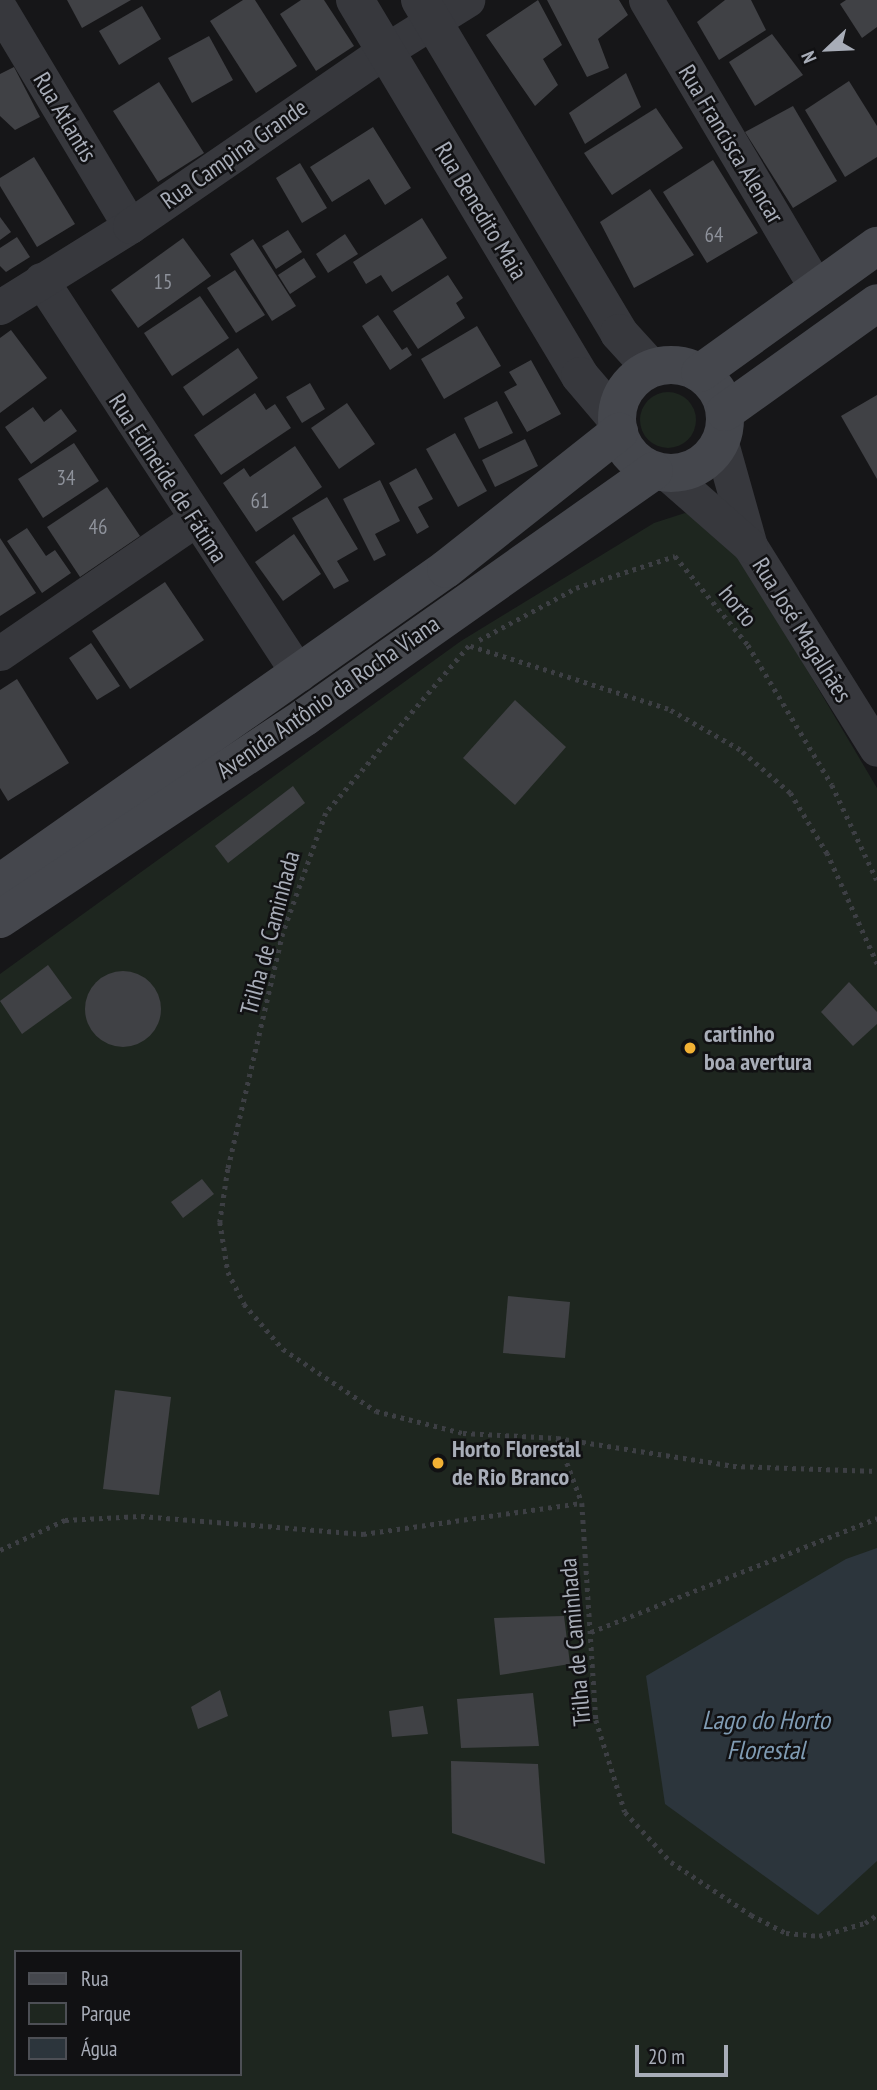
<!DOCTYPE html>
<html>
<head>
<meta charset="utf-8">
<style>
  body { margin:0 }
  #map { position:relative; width:877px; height:2090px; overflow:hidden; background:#161618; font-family:"PT Sans Narrow",sans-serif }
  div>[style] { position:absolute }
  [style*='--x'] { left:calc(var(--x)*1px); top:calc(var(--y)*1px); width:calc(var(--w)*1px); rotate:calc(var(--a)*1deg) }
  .green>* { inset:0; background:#1e261f }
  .round { border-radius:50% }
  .water>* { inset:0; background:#2c353c }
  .building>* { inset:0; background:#404145 }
  .path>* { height:4.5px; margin-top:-2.25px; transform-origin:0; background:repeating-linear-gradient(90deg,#3d3f44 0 3.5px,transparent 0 8.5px) }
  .minor>* { height:35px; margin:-17.5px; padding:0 17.5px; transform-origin:17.5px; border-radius:17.5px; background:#37383d }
  .tertiary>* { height:38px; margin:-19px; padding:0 19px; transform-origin:19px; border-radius:19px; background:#37383d }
  .secondary>* { height:38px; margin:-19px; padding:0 19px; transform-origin:19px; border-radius:19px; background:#45474d }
  .secondary>.ring { margin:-19px; padding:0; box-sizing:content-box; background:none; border:38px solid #45474d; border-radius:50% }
  .dots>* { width:19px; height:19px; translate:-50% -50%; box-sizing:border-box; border:4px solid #111113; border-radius:50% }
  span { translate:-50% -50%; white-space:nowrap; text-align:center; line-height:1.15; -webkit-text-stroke:5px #111113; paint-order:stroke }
  .number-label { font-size:21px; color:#8e929b }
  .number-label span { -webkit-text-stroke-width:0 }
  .street-label { font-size:24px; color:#a8adb8 }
  .poi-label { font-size:24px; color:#a8adb8; font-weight:700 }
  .left { translate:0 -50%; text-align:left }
  .water-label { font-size:26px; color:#7f9bb3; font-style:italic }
  .legend { position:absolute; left:14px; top:1950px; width:228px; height:126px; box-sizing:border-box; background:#111113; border:2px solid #4d4f55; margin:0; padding:9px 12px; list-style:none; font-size:21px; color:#a8adb8 }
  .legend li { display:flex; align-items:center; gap:14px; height:35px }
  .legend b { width:35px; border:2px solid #4d4f55 }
  .north { position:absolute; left:793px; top:14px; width:70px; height:70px; -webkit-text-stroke:5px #111113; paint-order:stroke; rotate:247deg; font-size:19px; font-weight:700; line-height:28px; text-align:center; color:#a8adb8 }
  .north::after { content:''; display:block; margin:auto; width:24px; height:32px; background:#a8adb8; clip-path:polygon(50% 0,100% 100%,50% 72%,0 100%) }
  .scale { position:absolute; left:635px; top:2045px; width:93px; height:32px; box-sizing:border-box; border:4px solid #a8adb8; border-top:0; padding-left:9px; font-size:21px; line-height:24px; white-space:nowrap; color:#a8adb8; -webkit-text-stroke:5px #111113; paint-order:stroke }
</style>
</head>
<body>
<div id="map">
  <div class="green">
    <div class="round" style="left:640px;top:392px;width:56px;height:56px"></div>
    <div style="clip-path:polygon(evenodd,685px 513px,714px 521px,748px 570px,877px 788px,877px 2090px,0 2090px,0 974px,461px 641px,654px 523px,685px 513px,16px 1952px,240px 1952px,240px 2074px,16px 2074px,16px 1952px)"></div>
  </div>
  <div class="water">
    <div style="clip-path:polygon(877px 1548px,877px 1861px,818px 1915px,665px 1804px,646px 1676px,846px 1559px)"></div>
  </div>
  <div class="building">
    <div style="clip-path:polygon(67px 0,131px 0,82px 28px)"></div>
    <div style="clip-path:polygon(243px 0,255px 0,297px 66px,256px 93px,210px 21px)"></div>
    <div style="clip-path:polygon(301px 0,324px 0,354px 46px,316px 71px,280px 14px)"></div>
    <div style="clip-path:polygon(538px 0,562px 45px,543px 59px,558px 85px,535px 106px,486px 35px)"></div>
    <div style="clip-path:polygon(547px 0,619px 0,628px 15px,598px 39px,609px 68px,587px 77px)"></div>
    <div style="clip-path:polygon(725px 0,751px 0,766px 30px,719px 60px,697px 22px)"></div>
    <div style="clip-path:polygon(846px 0,877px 0,877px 27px,862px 38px,840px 4px)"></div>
    <div style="clip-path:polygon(142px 6px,161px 39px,119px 65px,99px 31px)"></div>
    <div style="clip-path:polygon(772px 34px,803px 75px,755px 106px,729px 62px)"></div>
    <div style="clip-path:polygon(209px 36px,233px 80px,192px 103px,168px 58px)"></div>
    <div style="clip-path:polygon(14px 67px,40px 117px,15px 130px,0 116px,0 74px)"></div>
    <div style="clip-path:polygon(626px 73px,641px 107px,585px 144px,569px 113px)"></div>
    <div style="clip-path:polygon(849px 81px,877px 126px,877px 157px,845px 177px,805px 110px)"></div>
    <div style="clip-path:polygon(159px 82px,204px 153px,158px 182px,113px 111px)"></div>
    <div style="clip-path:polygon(793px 106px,837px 181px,793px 208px,745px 132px)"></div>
    <div style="clip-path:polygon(656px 108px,683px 148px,612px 195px,584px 153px)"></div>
    <div style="clip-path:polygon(373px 127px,411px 188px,385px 205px,369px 179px,332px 202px,310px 167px)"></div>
    <div style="clip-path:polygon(34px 157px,75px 224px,37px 247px,0 186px,0 178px)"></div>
    <div style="clip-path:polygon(713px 160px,758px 233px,707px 263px,663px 192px)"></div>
    <div style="clip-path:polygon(300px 163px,327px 208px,302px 223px,276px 178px)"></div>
    <div style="clip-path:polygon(650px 189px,694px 255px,634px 288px,600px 222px)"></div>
    <div style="clip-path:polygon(0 217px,11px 232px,0 240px)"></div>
    <div style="clip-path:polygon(422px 218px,447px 258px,392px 292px,381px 275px,366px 284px,353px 262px)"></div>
    <div style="clip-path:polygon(288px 230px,302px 252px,276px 269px,262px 246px)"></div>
    <div style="clip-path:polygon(345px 234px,358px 254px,328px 273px,316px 254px)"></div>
    <div style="clip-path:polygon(17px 237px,30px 257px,6px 272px,0 266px,0 248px)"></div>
    <div style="clip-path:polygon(183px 238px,211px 276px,138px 328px,111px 290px)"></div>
    <div style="clip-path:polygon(253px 239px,296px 306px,272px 321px,230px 254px)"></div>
    <div style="clip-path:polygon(304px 258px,316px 277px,290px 294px,278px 275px)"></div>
    <div style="clip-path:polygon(235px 270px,265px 315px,236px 333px,207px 288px)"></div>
    <div style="clip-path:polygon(448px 275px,463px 298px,456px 303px,465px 318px,418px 349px,393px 311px)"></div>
    <div style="clip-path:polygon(200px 296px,229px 338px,172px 376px,144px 333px)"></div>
    <div style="clip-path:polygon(378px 315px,402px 350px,407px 347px,412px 355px,390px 370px,362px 326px)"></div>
    <div style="clip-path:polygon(477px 326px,501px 366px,444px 399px,421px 359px)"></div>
    <div style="clip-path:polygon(11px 330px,47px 378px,0 413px,0 338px)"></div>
    <div style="clip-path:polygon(238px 348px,258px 378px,203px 416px,183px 387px)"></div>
    <div style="clip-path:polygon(531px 360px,561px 414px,527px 432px,504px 392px,517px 385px,509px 372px)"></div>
    <div style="clip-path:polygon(310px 383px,325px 409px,302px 423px,286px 397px)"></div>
    <div style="clip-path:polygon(255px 393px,266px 410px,275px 404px,291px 428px,221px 475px,194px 435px)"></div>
    <div style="clip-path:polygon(877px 395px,877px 479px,841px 416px)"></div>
    <div style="clip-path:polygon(497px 401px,513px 433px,479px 449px,464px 418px)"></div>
    <div style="clip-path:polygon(347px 403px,375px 444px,339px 469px,311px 428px)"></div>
    <div style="clip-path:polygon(33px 407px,44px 422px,61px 409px,77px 431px,31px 464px,5px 427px)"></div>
    <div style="clip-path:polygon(455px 433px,487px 491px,458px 507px,426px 449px)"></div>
    <div style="clip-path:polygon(525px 439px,538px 466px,495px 487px,482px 460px)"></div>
    <div style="clip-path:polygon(74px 443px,99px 481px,43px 518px,18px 479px)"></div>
    <div style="clip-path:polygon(295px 446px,322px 487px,256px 532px,223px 483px,244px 468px,250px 477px)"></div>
    <div style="clip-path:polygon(416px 468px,433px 499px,418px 507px,429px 527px,417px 534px,389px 483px)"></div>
    <div style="clip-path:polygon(380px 480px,400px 521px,375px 534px,386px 555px,374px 561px,343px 499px)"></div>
    <div style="clip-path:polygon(107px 487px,140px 536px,80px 577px,47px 527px)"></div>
    <div style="clip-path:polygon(327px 497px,358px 549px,337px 561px,349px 581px,334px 589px,292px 518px)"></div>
    <div style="clip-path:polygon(27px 528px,46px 556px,55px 550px,71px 573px,42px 593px,7px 541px)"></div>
    <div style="clip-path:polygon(294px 534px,321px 574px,283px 601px,255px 562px)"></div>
    <div style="clip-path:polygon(0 538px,36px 593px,0 616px)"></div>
    <div style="clip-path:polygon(165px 582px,204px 640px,130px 689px,92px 631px)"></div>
    <div style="clip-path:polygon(91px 643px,120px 686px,97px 700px,69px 658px)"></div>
    <div style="clip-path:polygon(17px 679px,69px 763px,8px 801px,0 788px,0 690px)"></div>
    <div style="clip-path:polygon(515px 700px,566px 747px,515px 805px,463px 758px)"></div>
    <div style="clip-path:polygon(293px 786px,305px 803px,228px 863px,215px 846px)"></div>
    <div style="clip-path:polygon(48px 965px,72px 998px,22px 1034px,0 1001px)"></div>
    <div class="round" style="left:85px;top:971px;width:76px;height:76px"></div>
    <div style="clip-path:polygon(849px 982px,877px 1012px,877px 1024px,853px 1046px,821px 1012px)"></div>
    <div style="clip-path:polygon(202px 1179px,214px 1194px,183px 1218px,171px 1202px)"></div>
    <div style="clip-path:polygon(508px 1296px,570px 1302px,565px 1358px,503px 1353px)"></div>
    <div style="clip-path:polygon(115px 1390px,171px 1397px,159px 1495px,103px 1489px)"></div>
    <div style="clip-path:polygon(564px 1616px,570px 1664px,500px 1675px,494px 1618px)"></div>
    <div style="clip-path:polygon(220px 1690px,228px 1716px,198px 1729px,191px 1707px)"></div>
    <div style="clip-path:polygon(533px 1693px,539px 1746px,461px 1748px,457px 1699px)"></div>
    <div style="clip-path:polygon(423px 1706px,428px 1734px,392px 1737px,389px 1711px)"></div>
    <div style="clip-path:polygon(451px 1761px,538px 1764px,545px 1864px,452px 1833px)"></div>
  </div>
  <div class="path">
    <div style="--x:479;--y:640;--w:110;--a:-28.2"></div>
    <div style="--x:576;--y:588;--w:104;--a:-17.9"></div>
    <div style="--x:675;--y:556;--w:115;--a:50.6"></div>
    <div style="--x:748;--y:645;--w:163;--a:59"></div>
    <div style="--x:832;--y:785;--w:105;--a:64.7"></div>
    <div style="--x:877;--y:964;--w:121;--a:-114.4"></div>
    <div style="--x:827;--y:854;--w:71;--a:-121.2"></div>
    <div style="--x:790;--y:793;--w:66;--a:-139.3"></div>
    <div style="--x:740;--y:750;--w:83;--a:-150.3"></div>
    <div style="--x:668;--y:709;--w:209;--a:-162.4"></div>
    <div style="--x:469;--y:646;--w:220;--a:130.6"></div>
    <div style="--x:326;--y:813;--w:127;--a:109.7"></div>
    <div style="--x:283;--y:933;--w:242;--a:103.1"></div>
    <div style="--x:228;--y:1169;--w:54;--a:98.6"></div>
    <div style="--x:220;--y:1222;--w:51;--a:80.9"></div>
    <div style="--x:228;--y:1272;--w:36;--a:63"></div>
    <div style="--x:244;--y:1304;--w:60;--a:49.1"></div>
    <div style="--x:283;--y:1349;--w:112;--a:33.7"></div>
    <div style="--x:376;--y:1411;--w:90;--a:14.2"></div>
    <div style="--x:463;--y:1433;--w:94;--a:3"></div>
    <div style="--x:557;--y:1438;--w:178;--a:9"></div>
    <div style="--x:733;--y:1466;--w:144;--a:2"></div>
    <div style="--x:558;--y:1439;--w:68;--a:69.4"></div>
    <div style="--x:582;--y:1503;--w:217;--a:86.3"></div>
    <div style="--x:596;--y:1720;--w:96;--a:72.5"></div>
    <div style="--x:625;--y:1812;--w:68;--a:47.4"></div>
    <div style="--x:671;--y:1862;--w:96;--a:33.5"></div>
    <div style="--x:751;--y:1915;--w:39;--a:27"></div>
    <div style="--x:786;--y:1933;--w:33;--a:5"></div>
    <div style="--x:819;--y:1936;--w:48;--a:-15.8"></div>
    <div style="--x:865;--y:1923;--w:14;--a:-34"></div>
    <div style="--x:0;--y:1550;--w:72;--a:-24.8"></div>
    <div style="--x:65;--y:1520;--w:76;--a:-3"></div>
    <div style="--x:141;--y:1516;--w:223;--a:4.6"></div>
    <div style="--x:363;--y:1534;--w:221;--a:-8.1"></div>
    <div style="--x:591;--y:1632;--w:308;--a:-21.7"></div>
  </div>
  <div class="minor">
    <div style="--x:646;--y:0;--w:336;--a:59.4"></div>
    <div style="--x:0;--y:9;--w:253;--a:59.1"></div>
    <div style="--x:41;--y:280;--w:471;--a:56.8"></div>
    <div style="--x:0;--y:307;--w:153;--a:-31.9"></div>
    <div style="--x:130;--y:226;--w:309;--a:-34.5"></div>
    <div style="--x:385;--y:51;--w:97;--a:-31.9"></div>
    <div style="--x:721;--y:443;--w:107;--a:74.3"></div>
    <div style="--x:750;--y:546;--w:239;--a:58"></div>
    <div style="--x:668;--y:474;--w:109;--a:41.3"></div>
    <div style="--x:0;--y:653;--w:235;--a:-34.4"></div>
  </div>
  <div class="tertiary">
    <div style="--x:355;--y:0;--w:438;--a:59.1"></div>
    <div style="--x:580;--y:376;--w:54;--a:49.5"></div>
    <div style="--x:420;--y:0;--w:388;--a:59.1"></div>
    <div style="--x:619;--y:333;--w:47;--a:47.6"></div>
  </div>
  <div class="secondary">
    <div class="ring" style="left:617px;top:365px;width:70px;height:70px"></div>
    <div style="--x:700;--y:373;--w:218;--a:-35.7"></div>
    <div style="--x:725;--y:412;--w:187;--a:-35.6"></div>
    <div style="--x:0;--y:883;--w:545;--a:-35.15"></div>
    <div style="--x:446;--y:569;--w:221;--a:-38.4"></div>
    <div style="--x:0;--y:919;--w:366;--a:-33.5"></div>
    <div style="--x:305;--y:717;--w:427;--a:-35.2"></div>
  </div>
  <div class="dots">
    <div style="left:690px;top:1048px;background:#f2b134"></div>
    <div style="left:438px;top:1463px;background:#f2b134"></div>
  </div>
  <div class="number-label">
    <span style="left:714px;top:235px">64</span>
    <span style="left:163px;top:282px">15</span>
    <span style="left:66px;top:478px">34</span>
    <span style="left:260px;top:501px">61</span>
    <span style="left:98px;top:527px">46</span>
  </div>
  <div class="street-label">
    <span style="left:65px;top:117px;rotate:59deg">Rua Atlantis</span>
    <span style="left:731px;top:144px;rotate:59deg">Rua Francisca Alencar</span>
    <span style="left:234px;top:154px;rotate:-35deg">Rua Campina Grande</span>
    <span style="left:481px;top:211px;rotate:59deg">Rua Benedito Maia</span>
    <span style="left:168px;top:478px;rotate:57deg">Rua Edineide de Fátima</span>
    <span style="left:738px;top:606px;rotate:51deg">horto</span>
    <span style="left:802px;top:630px;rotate:58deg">Rua José Magalhães</span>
    <span style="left:328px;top:697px;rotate:-35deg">Avenida Antônio da Rocha Viana</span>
    <span style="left:270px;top:933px;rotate:-75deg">Trilha de Caminhada</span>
    <span style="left:575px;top:1642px;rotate:-95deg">Trilha de Caminhada</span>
  </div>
  <div class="poi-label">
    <span class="left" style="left:704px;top:1048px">cartinho<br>boa avertura</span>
    <span class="left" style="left:452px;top:1463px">Horto Florestal<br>de Rio Branco</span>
  </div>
  <div class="water-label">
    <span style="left:766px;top:1735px">Lago do Horto<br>Florestal</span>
  </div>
  <ul class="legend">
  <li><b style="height:9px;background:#45474d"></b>Rua</li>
  <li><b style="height:19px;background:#1e261f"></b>Parque</li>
  <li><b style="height:19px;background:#2c353c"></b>Água</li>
  </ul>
  <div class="north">N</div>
  <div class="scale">20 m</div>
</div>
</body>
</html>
